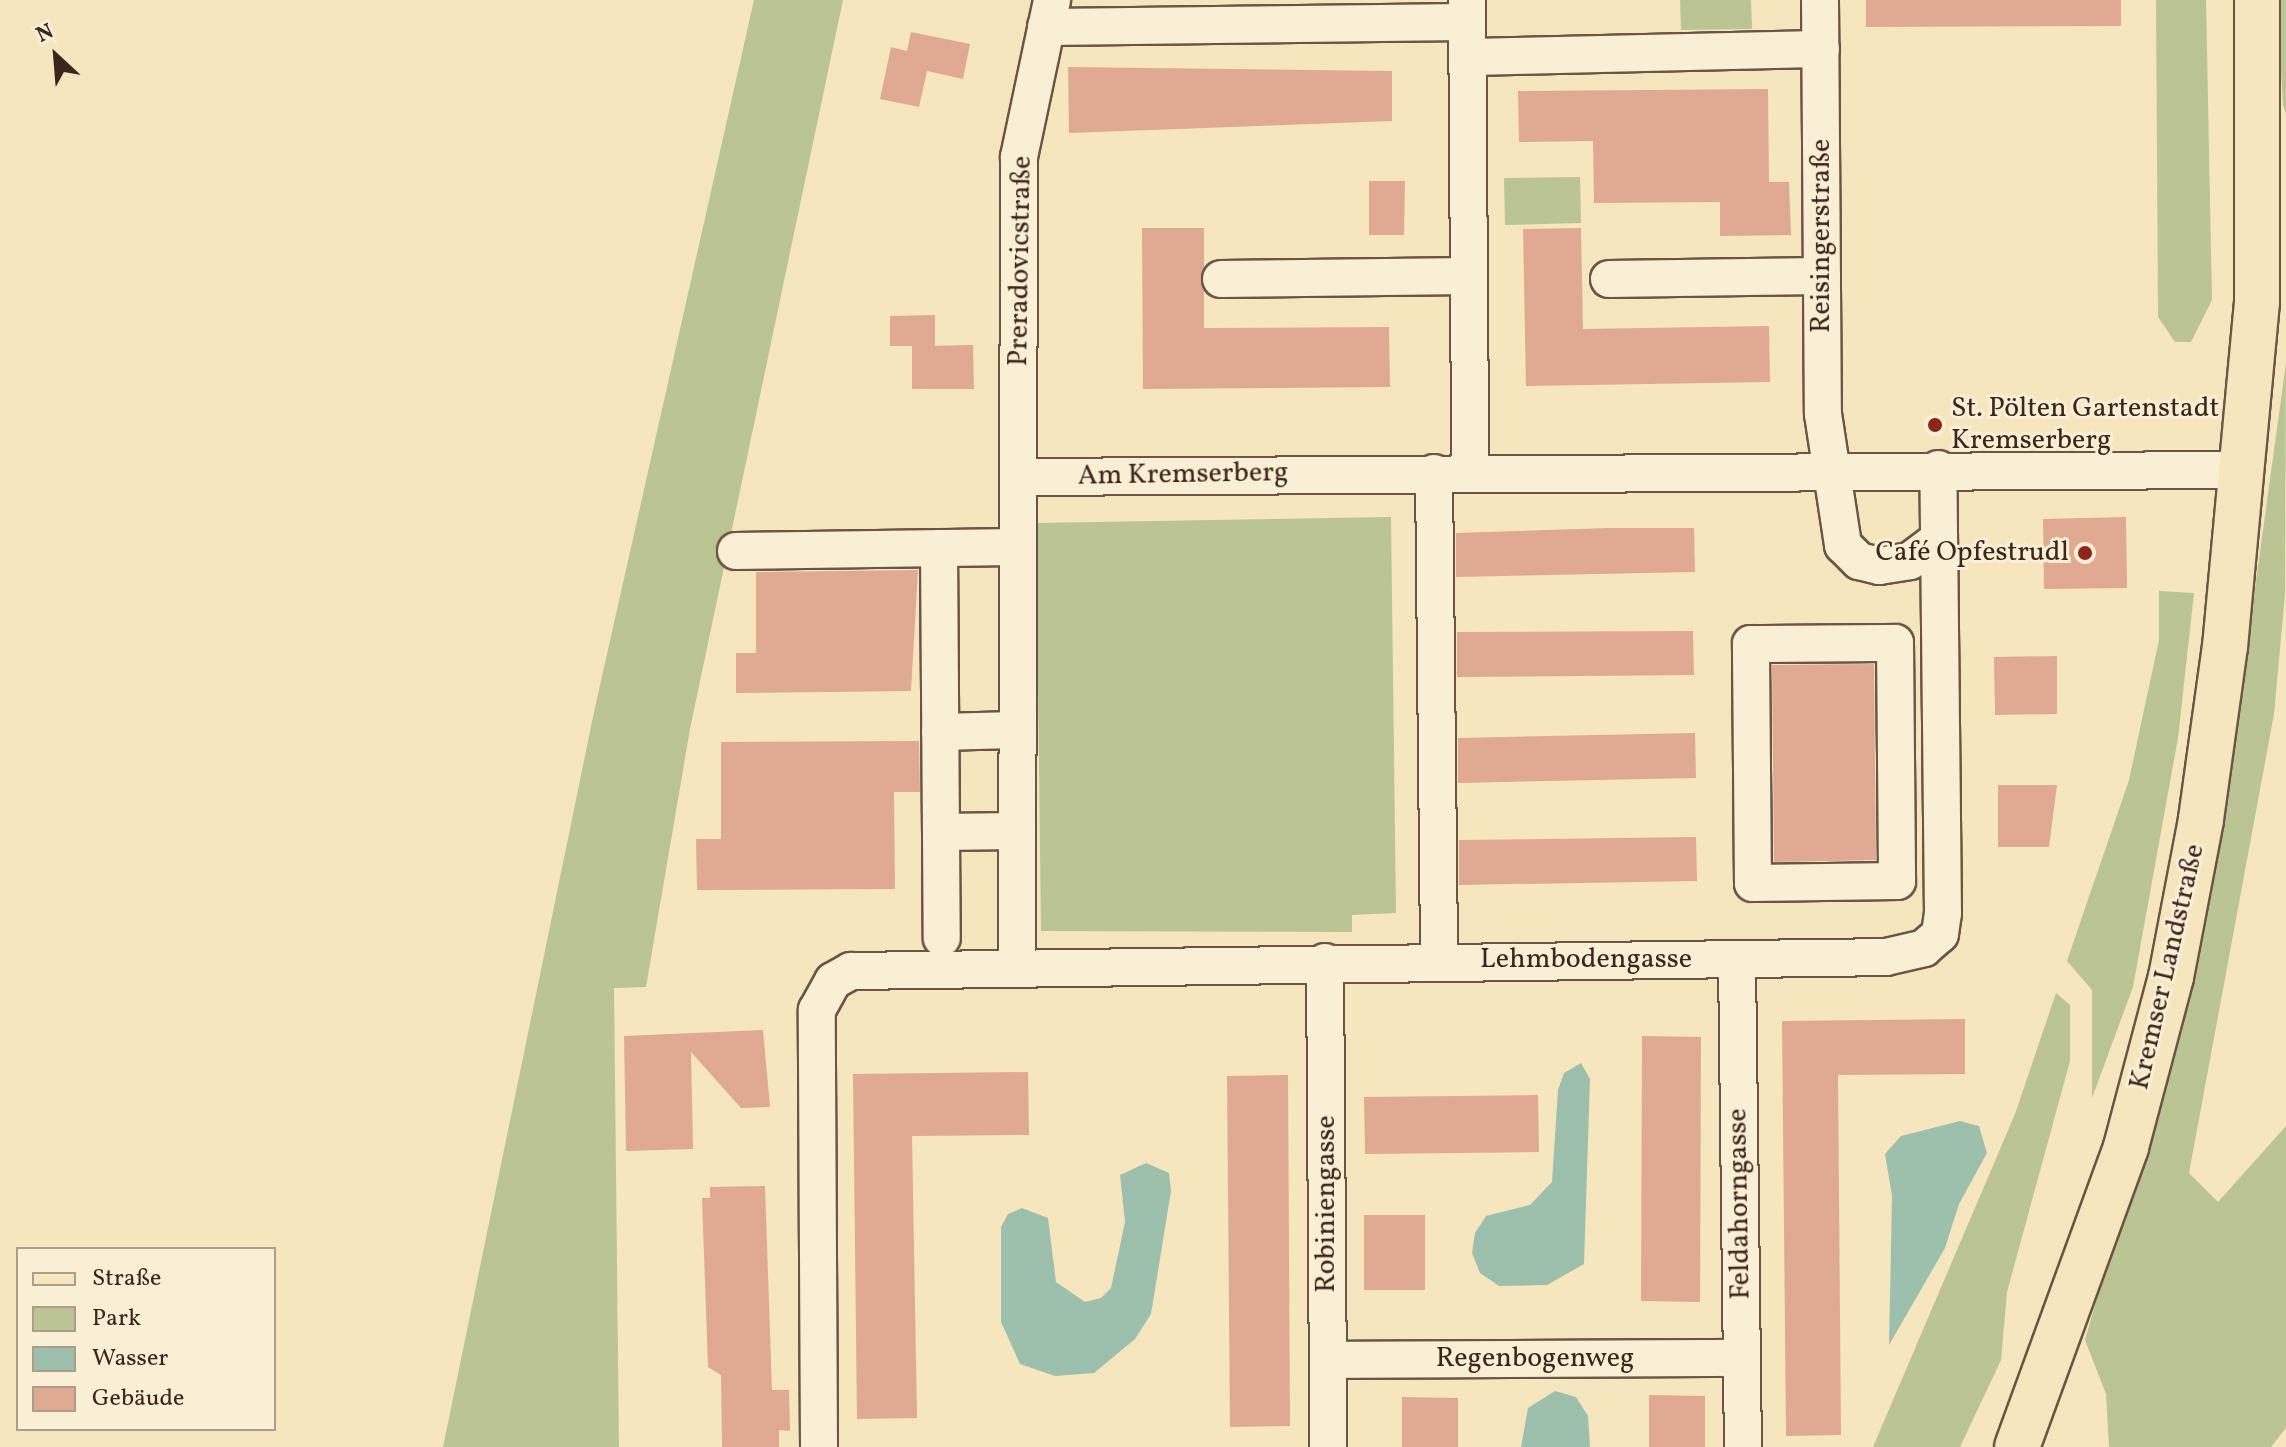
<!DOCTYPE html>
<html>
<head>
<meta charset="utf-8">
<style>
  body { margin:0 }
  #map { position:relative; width:2286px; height:1447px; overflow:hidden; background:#f5e6be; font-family:Vollkorn,serif }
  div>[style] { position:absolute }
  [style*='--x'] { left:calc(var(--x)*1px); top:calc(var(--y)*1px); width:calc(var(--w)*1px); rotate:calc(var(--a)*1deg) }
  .green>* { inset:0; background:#bac593 }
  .water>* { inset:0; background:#9dc0ad }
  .building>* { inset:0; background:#dfaa91 }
  .roads { filter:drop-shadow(2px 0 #6b5544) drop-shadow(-2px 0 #6b5544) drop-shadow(0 2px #6b5544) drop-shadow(0 -2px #6b5544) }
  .minor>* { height:36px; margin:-18px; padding:0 18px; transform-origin:18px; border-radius:18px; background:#f8efd5 }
  .major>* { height:44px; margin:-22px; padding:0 22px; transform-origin:22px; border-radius:22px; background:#f5e6be }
  .dots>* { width:22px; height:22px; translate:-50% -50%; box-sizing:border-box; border:4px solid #f8efd5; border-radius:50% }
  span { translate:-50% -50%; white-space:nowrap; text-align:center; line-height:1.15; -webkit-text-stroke:6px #f8efd5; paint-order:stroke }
  .street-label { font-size:28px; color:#3d251b }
  .poi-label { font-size:28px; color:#3d251b }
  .left { translate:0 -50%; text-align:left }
  .right { translate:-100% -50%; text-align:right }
  .legend { position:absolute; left:16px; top:1247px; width:260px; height:184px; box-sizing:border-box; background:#f8efd5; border:2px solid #ad9e8b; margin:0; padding:10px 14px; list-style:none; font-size:24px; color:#3d251b }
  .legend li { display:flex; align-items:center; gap:16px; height:40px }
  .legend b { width:40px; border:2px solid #ad9e8b }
  .north { position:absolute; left:16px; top:16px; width:80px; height:80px; -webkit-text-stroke:6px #f8efd5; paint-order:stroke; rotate:334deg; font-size:22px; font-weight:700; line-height:32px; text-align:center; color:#3d251b }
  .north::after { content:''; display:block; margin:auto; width:28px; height:36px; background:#3d251b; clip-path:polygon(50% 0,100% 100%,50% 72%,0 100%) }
</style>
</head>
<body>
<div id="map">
  <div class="green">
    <div style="clip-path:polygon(754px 0,843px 0,690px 729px,646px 987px,614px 988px,619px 1447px,443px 1447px,594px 712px)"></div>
    <div style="clip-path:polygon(1680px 0,1751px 0,1752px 29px,1681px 30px)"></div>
    <div style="clip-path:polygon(2156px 0,2206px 0,2212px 300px,2191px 342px,2175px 342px,2158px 317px)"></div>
    <div style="clip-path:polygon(2277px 0,2286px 0,2286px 114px,2283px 105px)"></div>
    <div style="clip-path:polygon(1580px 177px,1581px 223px,1505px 225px,1504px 178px)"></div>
    <div style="clip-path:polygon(2286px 363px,2285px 594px,2274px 714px,2189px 1173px,2218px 1202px,2286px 1126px,2286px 1428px,2271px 1447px,2109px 1447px,2106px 1394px,2085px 1340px,2188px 980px,2223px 821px)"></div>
    <div style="clip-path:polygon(1391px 517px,1396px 913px,1352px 915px,1352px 932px,1041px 931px,1036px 523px)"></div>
    <div style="clip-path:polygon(2159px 591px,2194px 593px,2178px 738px,2133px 987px,2092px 1098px,2092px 990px,2067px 961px,2129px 780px,2159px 640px)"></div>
    <div style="clip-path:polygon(2056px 993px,2070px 1005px,2070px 1061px,2007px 1292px,2001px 1360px,1960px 1447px,1873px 1447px,2015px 1114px)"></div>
  </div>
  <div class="water">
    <div style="clip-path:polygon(1581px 1063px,1590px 1079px,1584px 1264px,1547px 1285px,1499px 1286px,1480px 1273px,1472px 1253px,1475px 1233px,1486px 1216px,1530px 1205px,1552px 1182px,1558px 1090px,1564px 1073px)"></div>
    <div style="clip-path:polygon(1960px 1121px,1979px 1126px,1987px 1153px,1959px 1204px,1945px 1248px,1889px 1345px,1892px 1196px,1885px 1154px,1901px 1136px)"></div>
    <div style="clip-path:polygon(1146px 1163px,1169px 1173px,1171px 1191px,1151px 1314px,1135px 1339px,1094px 1373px,1055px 1376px,1020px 1364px,1001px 1322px,1001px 1227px,1008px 1214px,1022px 1208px,1048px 1218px,1056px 1282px,1085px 1302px,1101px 1298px,1111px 1288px,1125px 1222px,1120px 1175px)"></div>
    <div style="clip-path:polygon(1555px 1391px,1576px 1397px,1588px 1416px,1590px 1447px,1521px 1447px,1528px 1408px)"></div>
  </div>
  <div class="building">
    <div style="clip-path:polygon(1866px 0,2121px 0,2121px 26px,1866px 27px)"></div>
    <div style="clip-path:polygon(911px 32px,970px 44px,963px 79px,927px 71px,919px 107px,880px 99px,891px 47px,907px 51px)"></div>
    <div style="clip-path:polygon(1068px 67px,1392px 71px,1392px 121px,1069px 133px)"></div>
    <div style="clip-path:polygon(1768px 89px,1769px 182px,1789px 182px,1791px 235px,1720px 236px,1720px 202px,1594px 203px,1593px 141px,1519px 142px,1518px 91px)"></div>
    <div style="clip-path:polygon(1369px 181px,1405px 181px,1404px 235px,1369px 235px)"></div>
    <div style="clip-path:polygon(1142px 228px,1204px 228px,1204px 328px,1389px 327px,1390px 387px,1143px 389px)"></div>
    <div style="clip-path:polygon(1581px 228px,1583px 329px,1769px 326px,1770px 382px,1526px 386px,1523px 229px)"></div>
    <div style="clip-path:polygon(935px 315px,935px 346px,927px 346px,973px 345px,974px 389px,912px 389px,912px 346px,890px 346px,890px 316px)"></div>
    <div style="clip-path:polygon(2126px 517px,2127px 588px,2044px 589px,2043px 519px)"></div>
    <div style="clip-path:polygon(1608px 528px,1694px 528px,1695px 572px,1456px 577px,1456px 533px)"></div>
    <div style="clip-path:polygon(918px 570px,911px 691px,736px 693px,736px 653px,756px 653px,756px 572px)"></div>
    <div style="clip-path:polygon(1693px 631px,1694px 675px,1457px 677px,1457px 632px)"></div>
    <div style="clip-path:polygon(2057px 656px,2057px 714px,1995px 715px,1994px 657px)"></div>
    <div style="clip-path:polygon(1874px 664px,1876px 860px,1774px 862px,1772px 665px)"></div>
    <div style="clip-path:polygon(1695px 733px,1696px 778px,1458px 783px,1458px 738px)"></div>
    <div style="clip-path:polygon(919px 741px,920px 792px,894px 792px,895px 889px,697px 890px,696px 839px,721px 839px,721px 742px)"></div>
    <div style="clip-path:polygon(1998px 785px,2057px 785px,2049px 847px,1998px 847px)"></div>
    <div style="clip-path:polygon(1696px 837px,1697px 881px,1459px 885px,1459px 840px)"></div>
    <div style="clip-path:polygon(1965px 1019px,1965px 1074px,1838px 1075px,1841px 1435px,1786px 1436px,1782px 1021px)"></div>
    <div style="clip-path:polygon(763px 1030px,770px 1107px,741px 1108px,691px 1052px,693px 1149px,626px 1151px,624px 1036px)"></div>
    <div style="clip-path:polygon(1642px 1036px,1701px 1037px,1700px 1302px,1641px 1301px)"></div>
    <div style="clip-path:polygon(1028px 1072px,1029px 1135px,912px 1136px,917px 1418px,857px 1419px,853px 1074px)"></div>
    <div style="clip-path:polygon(1288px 1075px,1290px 1426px,1230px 1427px,1227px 1076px)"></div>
    <div style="clip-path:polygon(1538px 1095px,1539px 1152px,1365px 1154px,1364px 1097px)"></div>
    <div style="clip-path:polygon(765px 1186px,772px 1390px,789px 1390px,790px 1431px,779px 1430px,779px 1447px,722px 1447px,721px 1375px,708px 1367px,702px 1198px,710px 1198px,710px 1187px)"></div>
    <div style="clip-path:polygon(1364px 1215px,1425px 1215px,1425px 1290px,1364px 1290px)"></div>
    <div style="clip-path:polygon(1649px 1395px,1705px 1396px,1705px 1447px,1649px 1447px)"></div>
    <div style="clip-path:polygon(1402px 1397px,1458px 1398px,1458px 1447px,1402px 1447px)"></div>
  </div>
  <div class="roads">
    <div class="minor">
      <div style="--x:1467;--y:0;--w:472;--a:89.6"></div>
      <div style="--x:1820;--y:0;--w:414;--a:89.6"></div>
      <div style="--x:1823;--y:414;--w:133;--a:81.3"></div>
      <div style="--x:1843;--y:545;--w:23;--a:45"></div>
      <div style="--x:1859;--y:561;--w:21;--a:14"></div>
      <div style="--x:1879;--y:566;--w:31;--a:-9"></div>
      <div style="--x:1910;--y:561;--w:35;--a:-37"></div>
      <div style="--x:1046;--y:27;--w:421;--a:-0.7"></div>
      <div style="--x:1468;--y:57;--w:353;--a:-1.3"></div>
      <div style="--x:1221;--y:279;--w:248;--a:-0.7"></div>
      <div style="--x:1609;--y:279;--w:213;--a:-0.8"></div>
      <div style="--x:1434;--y:473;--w:487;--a:89.4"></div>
      <div style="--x:1018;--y:477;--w:1226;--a:-0.33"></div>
      <div style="--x:939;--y:548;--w:390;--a:89.6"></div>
      <div style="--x:736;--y:551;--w:278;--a:-0.8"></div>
      <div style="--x:1895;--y:643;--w:238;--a:89.5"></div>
      <div style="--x:1897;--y:881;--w:144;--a:179.2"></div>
      <div style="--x:1753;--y:883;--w:239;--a:-90.5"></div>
      <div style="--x:1751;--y:644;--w:144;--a:-0.4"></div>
      <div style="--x:940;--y:732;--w:75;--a:-1.5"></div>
      <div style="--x:941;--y:832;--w:74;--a:-0.8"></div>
      <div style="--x:1737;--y:960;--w:487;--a:89.3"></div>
      <div style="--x:1325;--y:962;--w:485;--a:89.6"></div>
      <div style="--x:1017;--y:965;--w:808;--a:-89.86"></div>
      <div style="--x:1019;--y:157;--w:160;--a:-78.1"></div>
      <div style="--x:1328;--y:1360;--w:414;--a:-0.3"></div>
      <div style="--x:819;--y:1447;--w:437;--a:-90.3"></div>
      <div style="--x:817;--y:1010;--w:33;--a:-61"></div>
      <div style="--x:833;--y:981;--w:21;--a:-29"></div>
      <div style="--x:851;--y:971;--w:1035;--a:-0.77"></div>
      <div style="--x:1886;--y:957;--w:39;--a:-13"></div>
      <div style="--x:1924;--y:948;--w:21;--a:-41"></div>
      <div style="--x:1940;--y:934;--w:21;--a:-82"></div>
      <div style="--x:1943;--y:913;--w:444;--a:-90.6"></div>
    </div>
    <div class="major">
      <div style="--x:2017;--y:1447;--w:319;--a:-70"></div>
      <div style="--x:2126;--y:1147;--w:176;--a:-75.2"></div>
      <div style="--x:2171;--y:977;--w:161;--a:-79.2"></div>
      <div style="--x:2201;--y:819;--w:174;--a:-82.1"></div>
      <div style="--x:2225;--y:647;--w:346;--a:-84.7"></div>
      <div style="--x:2257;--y:302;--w:302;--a:-90"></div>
    </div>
  </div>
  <div class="dots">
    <div style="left:1935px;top:425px;background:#8f2418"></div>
    <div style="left:2085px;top:553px;background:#8f2418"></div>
  </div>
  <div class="street-label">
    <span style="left:1822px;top:236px;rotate:-90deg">Reisingerstraße</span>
    <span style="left:1021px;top:261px;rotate:-89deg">Preradovicstraße</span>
    <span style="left:1183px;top:475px;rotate:-1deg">Am Kremserberg</span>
    <span style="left:1586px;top:960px">Lehmbodengasse</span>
    <span style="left:2168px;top:967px;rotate:-77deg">Kremser Landstraße</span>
    <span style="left:1327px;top:1204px;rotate:-90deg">Robiniengasse</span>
    <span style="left:1740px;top:1204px;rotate:-91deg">Feldahorngasse</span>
    <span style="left:1535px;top:1359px">Regenbogenweg</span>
  </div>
  <div class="poi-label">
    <span class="left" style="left:1951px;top:425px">St. Pölten Gartenstadt<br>Kremserberg</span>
    <span class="right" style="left:2069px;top:553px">Café Opfestrudl</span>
  </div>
  <ul class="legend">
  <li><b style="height:10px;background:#f5e6be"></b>Straße</li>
  <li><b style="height:22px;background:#bac593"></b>Park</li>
  <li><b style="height:22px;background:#9dc0ad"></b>Wasser</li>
  <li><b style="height:22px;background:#dfaa91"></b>Gebäude</li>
  </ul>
  <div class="north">N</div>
</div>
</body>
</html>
